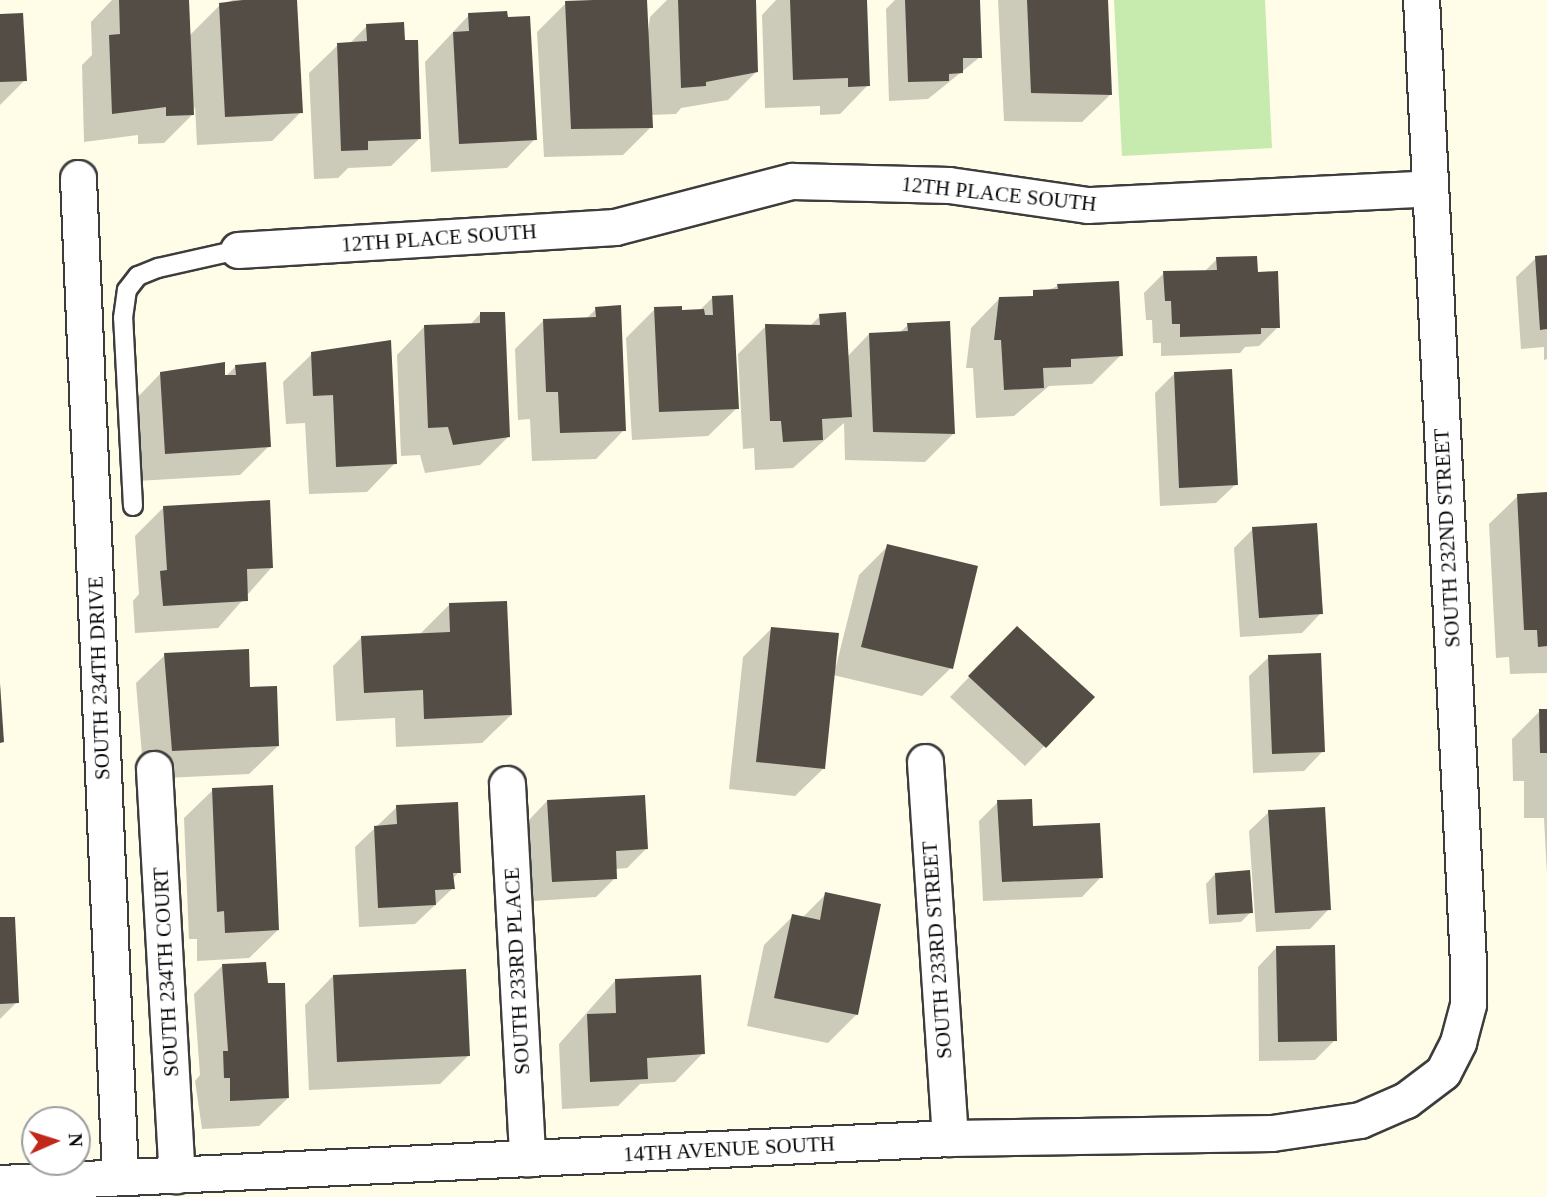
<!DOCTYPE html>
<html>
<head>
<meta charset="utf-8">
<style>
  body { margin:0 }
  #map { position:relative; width:1547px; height:1197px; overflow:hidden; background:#fffde8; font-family:"Times New Roman",serif }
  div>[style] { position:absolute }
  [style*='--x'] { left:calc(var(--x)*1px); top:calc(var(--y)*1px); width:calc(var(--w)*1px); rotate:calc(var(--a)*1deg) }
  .green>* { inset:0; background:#c7ebaf }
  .shadow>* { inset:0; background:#0003 }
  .building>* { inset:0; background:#544d46 }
  .roads { filter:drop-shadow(2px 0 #3d3d3d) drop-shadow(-2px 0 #3d3d3d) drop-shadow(0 2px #3d3d3d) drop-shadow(0 -2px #3d3d3d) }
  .service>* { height:18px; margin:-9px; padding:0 9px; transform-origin:9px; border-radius:9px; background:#fff }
  .minor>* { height:35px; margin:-17.5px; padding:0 17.5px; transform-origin:17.5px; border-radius:17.5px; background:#fff }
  span { translate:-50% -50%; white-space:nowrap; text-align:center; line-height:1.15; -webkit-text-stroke:7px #fff; paint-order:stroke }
  .street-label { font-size:21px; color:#0a0a0a }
  .north { position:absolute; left:21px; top:1106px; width:70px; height:70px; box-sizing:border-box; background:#fff; border:2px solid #9d9d9d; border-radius:50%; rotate:87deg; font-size:19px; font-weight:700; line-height:28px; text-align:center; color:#0a0a0a }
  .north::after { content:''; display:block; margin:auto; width:24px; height:32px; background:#c2281a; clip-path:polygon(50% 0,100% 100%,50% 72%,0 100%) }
</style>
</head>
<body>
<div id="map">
  <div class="green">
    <div style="clip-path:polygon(1114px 0,1265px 0,1272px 148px,1122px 156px)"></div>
  </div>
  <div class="shadow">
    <div style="clip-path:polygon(112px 0,187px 0,189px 36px,220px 5px,233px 0,295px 0,301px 112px,272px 141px,197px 145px,195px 106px,192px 115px,164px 143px,138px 144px,138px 135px,84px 142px,82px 65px,92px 55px,91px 22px)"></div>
    <div style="clip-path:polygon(645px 0,647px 40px,650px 17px,667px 0,754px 0,757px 71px,728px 100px,681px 108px,676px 114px,651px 115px,651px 127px,623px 155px,544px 157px,537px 32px,566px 3px)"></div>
    <div style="clip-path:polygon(776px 0,865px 0,868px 85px,840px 114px,820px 115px,820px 106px,765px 108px,762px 15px)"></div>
    <div style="clip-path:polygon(895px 0,945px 0,980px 57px,928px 99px,889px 101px,886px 9px)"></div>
    <div style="clip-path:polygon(998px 0,1106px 0,1111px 94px,1082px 122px,1004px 121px)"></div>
    <div style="clip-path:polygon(469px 15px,535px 139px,507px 168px,431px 172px,425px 62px)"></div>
    <div style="clip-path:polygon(0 16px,25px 80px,0 105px)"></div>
    <div style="clip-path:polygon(367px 26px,404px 42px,420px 138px,391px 166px,348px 168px,338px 178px,314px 179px,309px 73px,338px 45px,349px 44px)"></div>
    <div style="clip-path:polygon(1547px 257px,1547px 359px,1544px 360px,1544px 347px,1521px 349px,1516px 277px,1536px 258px)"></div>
    <div style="clip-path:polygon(1217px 259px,1257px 274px,1278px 327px,1259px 346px,1245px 347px,1240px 353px,1161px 356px,1161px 343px,1153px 343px,1152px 320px,1146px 320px,1144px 293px,1164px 273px,1204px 272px)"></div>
    <div style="clip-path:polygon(1058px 286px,1121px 355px,1092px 384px,1049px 386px,1014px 416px,976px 418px,973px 368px,966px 368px,971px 328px,999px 299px,1028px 298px)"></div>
    <div style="clip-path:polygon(713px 297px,737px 408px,708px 436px,632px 440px,626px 338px,655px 309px,699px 311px)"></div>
    <div style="clip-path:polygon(596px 309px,624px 430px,596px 459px,532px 461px,530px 419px,518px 420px,515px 349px,543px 321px,586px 319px)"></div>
    <div style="clip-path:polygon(480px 314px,508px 437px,480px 465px,425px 473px,420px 455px,401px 456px,397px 355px,425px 326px,470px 325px)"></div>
    <div style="clip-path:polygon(820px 316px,847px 357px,869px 334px,899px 333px,908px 325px,953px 434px,925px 462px,845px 460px,844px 423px,793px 468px,755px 470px,754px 448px,743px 449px,738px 354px,766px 326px,809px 327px)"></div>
    <div style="clip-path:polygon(312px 354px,395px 463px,367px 492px,309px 494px,305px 423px,286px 424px,283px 382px)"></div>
    <div style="clip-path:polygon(236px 366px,269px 446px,240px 475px,137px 481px,133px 402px,161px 373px,224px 378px)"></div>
    <div style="clip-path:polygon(1175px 373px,1236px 484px,1216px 503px,1160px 506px,1155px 393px)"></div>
    <div style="clip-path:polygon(1547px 494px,1547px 673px,1510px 674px,1509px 657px,1496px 658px,1489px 524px,1518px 496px)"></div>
    <div style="clip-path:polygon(164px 507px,272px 567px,218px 628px,135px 633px,133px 601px,139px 594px,135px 536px)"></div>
    <div style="clip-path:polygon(1253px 529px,1321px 613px,1302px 633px,1240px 637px,1234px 548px)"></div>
    <div style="clip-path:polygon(888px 546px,951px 668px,922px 696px,833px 675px,824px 768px,795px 796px,729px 789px,743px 657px,771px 629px,836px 666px,859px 575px)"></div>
    <div style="clip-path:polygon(449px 605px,511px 715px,482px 743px,396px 747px,395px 718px,336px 721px,333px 666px,362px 637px,421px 633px)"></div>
    <div style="clip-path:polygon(997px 648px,1092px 697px,1025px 766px,950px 697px)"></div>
    <div style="clip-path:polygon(165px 655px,248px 689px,278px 746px,249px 774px,144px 779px,136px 683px)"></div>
    <div style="clip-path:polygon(1269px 657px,1323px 751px,1304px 771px,1253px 773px,1249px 676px)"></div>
    <div style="clip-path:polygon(1540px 711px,1547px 711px,1547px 874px,1544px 818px,1524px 818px,1524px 781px,1513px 781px,1512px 739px)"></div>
    <div style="clip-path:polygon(213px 790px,278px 930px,249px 958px,197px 961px,197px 939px,189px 939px,184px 818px)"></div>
    <div style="clip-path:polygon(547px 801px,646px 849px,627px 868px,615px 869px,615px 878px,596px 897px,533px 901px,528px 821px)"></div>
    <div style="clip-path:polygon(998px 802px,1031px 828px,1101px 877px,1082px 897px,983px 901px,979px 821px)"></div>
    <div style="clip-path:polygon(397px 807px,459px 872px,452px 879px,453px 888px,415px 924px,359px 927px,355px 847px)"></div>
    <div style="clip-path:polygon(1269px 812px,1329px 909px,1310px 929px,1256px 932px,1249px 831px)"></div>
    <div style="clip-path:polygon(1215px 874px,1251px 912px,1241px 922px,1209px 924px,1206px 884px)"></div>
    <div style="clip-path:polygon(826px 894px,857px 1014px,828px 1043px,747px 1026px,764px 945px,793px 916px,802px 918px)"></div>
    <div style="clip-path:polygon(0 919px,17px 1002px,0 1019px)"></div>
    <div style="clip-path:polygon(1277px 947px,1335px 1040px,1315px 1060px,1259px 1061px,1258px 967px)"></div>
    <div style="clip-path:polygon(222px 966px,266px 985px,288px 1098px,259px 1126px,202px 1129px,195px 1081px,200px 1075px,194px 994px)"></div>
    <div style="clip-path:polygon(333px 976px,468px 1056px,440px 1084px,309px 1090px,305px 1005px)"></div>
    <div style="clip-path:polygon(615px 981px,703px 1053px,675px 1082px,640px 1084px,618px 1106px,562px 1109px,559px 1044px)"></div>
  </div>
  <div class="building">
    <div style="clip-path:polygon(119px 0,189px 0,194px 115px,166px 116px,166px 107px,112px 114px,109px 35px,120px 34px)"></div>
    <div style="clip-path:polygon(243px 0,297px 0,303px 113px,225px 117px,219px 3px)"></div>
    <div style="clip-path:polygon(593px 0,647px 0,653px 128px,571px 129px,565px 1px)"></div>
    <div style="clip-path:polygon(678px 0,756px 0,758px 72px,706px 82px,706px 86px,681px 88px)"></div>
    <div style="clip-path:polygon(790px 0,867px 0,870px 86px,848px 87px,848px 78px,793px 80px)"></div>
    <div style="clip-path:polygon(905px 0,980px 0,982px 58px,963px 58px,963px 73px,949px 74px,949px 81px,908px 82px)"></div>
    <div style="clip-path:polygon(1027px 0,1108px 0,1112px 95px,1031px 93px)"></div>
    <div style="clip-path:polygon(507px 11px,508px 17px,530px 16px,537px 140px,459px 144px,453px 32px,469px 31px,468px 13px)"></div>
    <div style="clip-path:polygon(23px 13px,27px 81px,0 82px,0 14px)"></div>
    <div style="clip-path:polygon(404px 22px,405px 40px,418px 40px,421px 139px,368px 141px,368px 150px,341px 151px,337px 43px,367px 41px,366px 24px)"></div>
    <div style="clip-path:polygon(1547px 255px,1547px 329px,1540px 330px,1535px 256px)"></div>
    <div style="clip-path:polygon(1257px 256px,1258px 272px,1278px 271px,1280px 328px,1261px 328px,1261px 334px,1180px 337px,1180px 324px,1172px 324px,1171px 301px,1165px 301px,1163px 271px,1217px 270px,1216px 257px)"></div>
    <div style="clip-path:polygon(1119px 281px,1123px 356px,1071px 359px,1071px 367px,1043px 368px,1044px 388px,1004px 390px,1001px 340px,994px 340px,999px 297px,1033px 296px,1033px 290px,1058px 289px,1057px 284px)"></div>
    <div style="clip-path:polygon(733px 295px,739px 409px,659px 412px,654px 307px,682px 306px,682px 310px,704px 309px,705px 315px,713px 315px,712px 296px)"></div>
    <div style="clip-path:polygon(621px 305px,626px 431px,560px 433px,558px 392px,546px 392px,543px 319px,596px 317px,595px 307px)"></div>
    <div style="clip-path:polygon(480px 312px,505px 312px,510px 437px,453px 445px,448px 427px,428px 428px,424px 325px,480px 323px)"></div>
    <div style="clip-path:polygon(846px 312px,852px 417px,822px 419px,823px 440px,783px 442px,781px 421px,770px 421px,765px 324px,820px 325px,819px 314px)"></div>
    <div style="clip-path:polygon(950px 321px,955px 434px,873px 432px,869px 333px,908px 331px,907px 323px)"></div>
    <div style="clip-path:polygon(391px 340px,397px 464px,336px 467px,333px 395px,313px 396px,311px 352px)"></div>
    <div style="clip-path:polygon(225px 362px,225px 375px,236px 375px,235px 365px,266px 362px,271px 447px,165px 454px,160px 372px)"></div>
    <div style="clip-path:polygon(1232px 369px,1238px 485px,1179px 488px,1174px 372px)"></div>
    <div style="clip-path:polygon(1547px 492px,1547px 646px,1538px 647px,1537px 630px,1524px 630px,1517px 494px)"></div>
    <div style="clip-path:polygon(270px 500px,273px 568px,247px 569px,248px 601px,163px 606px,160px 571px,167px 570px,163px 506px)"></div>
    <div style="clip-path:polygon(1317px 523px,1323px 614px,1259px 618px,1252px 527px)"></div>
    <div style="clip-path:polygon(887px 544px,978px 566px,953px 669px,861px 647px)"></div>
    <div style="clip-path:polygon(507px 601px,512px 715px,424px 719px,423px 690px,364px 693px,361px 636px,450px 632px,449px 603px)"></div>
    <div style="clip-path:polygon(1017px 626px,1095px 697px,1046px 748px,968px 676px)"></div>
    <div style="clip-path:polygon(771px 627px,839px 633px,825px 769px,756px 762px)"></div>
    <div style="clip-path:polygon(249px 649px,250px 687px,277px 686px,279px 746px,172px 751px,164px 653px)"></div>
    <div style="clip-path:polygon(1321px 653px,1325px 752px,1272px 754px,1268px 655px)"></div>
    <div style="clip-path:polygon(0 683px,4px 742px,0 743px)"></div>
    <div style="clip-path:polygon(1539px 709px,1547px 709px,1547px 753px,1540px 753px)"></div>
    <div style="clip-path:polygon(273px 785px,279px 930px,225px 933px,224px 911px,217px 912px,212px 788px)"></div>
    <div style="clip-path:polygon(645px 795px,648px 849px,616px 851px,617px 879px,552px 882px,547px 800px)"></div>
    <div style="clip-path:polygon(1032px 799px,1033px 826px,1100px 823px,1103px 878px,1002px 882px,997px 800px)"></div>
    <div style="clip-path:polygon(458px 802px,461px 873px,453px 873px,455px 889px,435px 890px,436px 905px,378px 908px,374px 826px,397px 824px,396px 805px)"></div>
    <div style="clip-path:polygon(1325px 807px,1331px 910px,1275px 913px,1268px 810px)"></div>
    <div style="clip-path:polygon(1250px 870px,1253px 913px,1217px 915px,1215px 873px)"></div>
    <div style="clip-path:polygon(825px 892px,881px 904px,858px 1015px,774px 998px,792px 914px,820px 920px)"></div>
    <div style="clip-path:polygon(0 917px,15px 917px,19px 1003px,0 1004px)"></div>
    <div style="clip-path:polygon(1335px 945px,1337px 1041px,1278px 1042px,1276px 946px)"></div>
    <div style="clip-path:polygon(266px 962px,268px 983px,285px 983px,289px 1098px,230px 1101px,230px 1078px,224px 1078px,223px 1051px,228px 1051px,222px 964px)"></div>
    <div style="clip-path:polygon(466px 969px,470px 1056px,337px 1062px,333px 975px)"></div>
    <div style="clip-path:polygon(701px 975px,705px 1054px,647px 1058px,648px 1079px,590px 1082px,587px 1014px,616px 1013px,615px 979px)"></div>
  </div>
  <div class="roads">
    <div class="service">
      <div style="--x:133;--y:506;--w:188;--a:-93"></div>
      <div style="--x:123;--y:318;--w:28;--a:-82"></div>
      <div style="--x:127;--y:290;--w:18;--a:-52"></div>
      <div style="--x:138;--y:276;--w:22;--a:-22"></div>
      <div style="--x:158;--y:268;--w:82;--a:-12.7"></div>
    </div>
    <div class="minor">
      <div style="--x:78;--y:178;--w:1000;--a:87.59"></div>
      <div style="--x:238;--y:250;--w:378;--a:-3.5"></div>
      <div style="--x:615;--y:227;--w:183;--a:-14.6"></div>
      <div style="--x:792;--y:181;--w:157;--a:1.5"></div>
      <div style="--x:949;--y:185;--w:140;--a:8.2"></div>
      <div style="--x:1088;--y:205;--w:342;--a:-2.8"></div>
      <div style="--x:925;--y:762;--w:377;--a:86.2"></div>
      <div style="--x:154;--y:769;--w:407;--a:86.8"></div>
      <div style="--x:507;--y:784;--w:375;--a:86.9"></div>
      <div style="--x:0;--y:1183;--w:951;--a:-2.71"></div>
      <div style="--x:950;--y:1138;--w:322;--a:-0.9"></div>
      <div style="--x:1272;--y:1133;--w:89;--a:-8.4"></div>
      <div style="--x:1360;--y:1120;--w:50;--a:-23.5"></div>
      <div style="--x:1406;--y:1100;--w:46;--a:-37.1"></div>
      <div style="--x:1443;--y:1072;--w:34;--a:-63"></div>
      <div style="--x:1458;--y:1042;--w:39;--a:-75"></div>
      <div style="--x:1468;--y:1004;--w:41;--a:-90"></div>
      <div style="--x:1468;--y:963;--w:964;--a:-92.79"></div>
    </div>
  </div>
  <div class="street-label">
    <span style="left:999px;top:194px;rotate:6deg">12TH PLACE SOUTH</span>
    <span style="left:439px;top:238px;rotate:-4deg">12TH PLACE SOUTH</span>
    <span style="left:1447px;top:538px;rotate:-93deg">SOUTH 232ND STREET</span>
    <span style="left:99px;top:678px;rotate:-92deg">SOUTH 234TH DRIVE</span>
    <span style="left:937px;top:950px;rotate:-94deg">SOUTH 233RD STREET</span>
    <span style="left:517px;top:971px;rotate:-93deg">SOUTH 233RD PLACE</span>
    <span style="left:166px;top:972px;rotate:-93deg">SOUTH 234TH COURT</span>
    <span style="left:729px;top:1149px;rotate:-3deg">14TH AVENUE SOUTH</span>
  </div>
  <div class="north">N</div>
</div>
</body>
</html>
